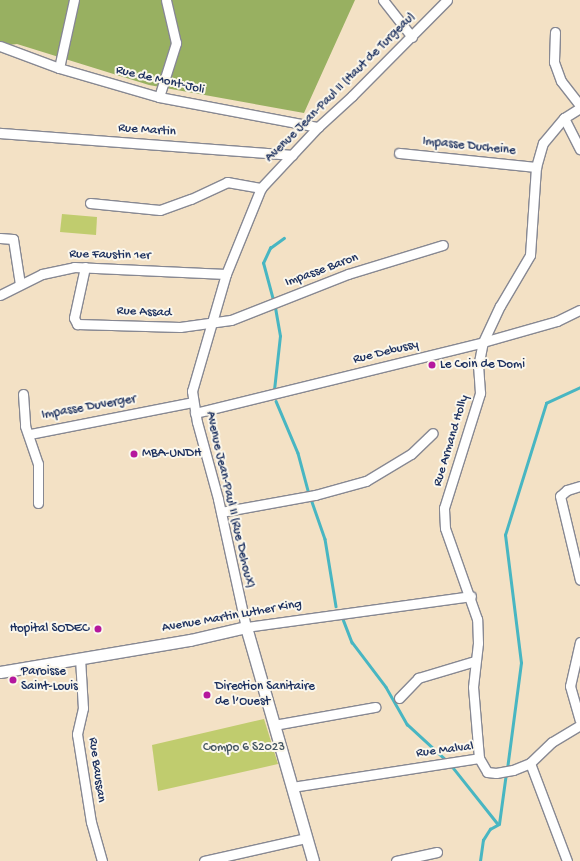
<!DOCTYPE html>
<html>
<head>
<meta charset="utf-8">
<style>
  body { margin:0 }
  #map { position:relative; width:580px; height:861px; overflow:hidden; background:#f3e1c5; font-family:"Gochi Hand",sans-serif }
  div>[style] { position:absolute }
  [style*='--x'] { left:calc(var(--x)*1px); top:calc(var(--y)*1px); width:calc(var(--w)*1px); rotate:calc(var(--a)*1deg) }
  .green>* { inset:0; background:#c0cc6e }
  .forest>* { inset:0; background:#98b061 }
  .stream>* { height:2.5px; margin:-1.25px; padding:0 1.25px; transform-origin:1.25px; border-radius:1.25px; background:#48b6c2 }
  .roads { filter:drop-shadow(1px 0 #878892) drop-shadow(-1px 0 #878892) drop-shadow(0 1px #878892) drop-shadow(0 -1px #878892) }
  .minor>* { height:9px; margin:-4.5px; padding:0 4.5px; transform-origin:4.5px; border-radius:4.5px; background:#fff }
  .tertiary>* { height:11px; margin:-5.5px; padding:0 5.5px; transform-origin:5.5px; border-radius:5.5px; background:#fff }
  .dots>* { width:11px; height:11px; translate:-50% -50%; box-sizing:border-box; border:2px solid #fbf7ec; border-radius:50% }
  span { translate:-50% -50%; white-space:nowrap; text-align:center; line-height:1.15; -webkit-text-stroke:4px #fbf7ec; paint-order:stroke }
  .street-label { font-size:13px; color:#1b2f5e }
  .poi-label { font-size:13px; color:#1b2f5e }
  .left { translate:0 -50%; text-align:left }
  .right { translate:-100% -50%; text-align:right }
  .park-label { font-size:13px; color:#445662 }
</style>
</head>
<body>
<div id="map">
  <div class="green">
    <div style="clip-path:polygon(62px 214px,97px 217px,96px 235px,60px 232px)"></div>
    <div style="clip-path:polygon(264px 719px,278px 764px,158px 791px,152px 745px)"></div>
  </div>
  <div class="forest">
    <div style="clip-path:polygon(0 0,355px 0,304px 113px,149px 85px,17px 44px,0 46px)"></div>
  </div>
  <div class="stream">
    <div style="--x:273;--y:300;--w:38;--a:-105"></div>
    <div style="--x:263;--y:263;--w:17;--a:-65"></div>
    <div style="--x:270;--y:248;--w:17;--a:-36"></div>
    <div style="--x:274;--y:390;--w:54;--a:-83.7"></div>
    <div style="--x:280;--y:336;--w:27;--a:-100"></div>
    <div style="--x:276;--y:401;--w:56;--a:67.1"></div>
    <div style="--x:298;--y:453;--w:42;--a:75"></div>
    <div style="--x:311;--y:499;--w:42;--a:70.7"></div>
    <div style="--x:325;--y:539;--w:68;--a:80.7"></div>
    <div style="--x:343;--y:619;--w:25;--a:69"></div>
    <div style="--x:352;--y:642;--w:56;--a:52.9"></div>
    <div style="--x:386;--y:687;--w:43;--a:60.4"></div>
    <div style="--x:407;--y:724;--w:53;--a:42.7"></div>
    <div style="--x:451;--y:765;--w:75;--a:51.5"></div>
    <div style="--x:507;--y:769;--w:107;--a:-82.5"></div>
    <div style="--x:521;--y:663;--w:129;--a:-97.1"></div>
    <div style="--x:505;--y:535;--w:138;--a:-72.7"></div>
    <div style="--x:546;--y:403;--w:38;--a:-25"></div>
    <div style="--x:499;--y:824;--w:51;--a:-82.2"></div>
    <div style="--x:480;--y:861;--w:21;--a:-82"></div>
    <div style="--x:483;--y:840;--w:13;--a:-58"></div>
    <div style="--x:490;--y:829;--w:10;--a:-29"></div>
  </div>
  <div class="roads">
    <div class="minor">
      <div style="--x:383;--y:0;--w:47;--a:51.9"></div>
      <div style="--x:447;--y:0;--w:135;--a:134.7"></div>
      <div style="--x:352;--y:96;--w:46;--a:137.6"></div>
      <div style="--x:318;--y:127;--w:83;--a:133.1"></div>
      <div style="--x:261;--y:188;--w:93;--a:112.1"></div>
      <div style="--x:226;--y:274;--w:122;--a:106.2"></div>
      <div style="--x:192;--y:391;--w:31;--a:81"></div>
      <div style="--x:197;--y:422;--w:80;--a:74.7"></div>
      <div style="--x:218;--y:499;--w:131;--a:77.7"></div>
      <div style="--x:246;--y:627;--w:227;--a:-7.8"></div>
      <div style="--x:555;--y:32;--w:30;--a:92"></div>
      <div style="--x:554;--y:62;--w:20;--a:70"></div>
      <div style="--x:561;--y:81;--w:31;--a:52"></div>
      <div style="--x:0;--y:46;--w:63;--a:20.4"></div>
      <div style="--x:59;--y:68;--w:104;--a:16.2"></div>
      <div style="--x:159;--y:97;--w:162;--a:10.7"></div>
      <div style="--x:59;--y:68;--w:70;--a:-77.6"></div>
      <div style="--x:159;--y:97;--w:57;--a:-72.5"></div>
      <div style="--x:176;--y:43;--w:44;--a:-103.1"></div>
      <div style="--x:564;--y:118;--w:35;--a:63"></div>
      <div style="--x:0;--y:133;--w:293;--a:4.3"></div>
      <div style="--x:399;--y:153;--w:138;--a:5.8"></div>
      <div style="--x:90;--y:203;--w:70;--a:5.7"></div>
      <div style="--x:160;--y:210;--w:33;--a:-20"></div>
      <div style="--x:191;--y:199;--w:40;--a:-25"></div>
      <div style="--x:227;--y:182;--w:35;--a:10"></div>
      <div style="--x:0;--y:238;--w:13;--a:4"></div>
      <div style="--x:13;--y:239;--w:46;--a:81.2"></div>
      <div style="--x:85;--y:267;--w:52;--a:102.2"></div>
      <div style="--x:74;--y:318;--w:7;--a:63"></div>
      <div style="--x:77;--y:324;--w:103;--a:1.7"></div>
      <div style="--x:180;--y:327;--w:51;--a:-7.8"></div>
      <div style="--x:231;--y:320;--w:126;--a:-21.5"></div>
      <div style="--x:348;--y:274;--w:99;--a:-17"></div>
      <div style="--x:0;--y:295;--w:47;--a:-26.6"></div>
      <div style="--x:42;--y:274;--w:33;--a:-12"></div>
      <div style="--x:74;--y:267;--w:152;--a:2.6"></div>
      <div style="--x:23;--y:394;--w:32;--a:86"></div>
      <div style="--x:25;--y:426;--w:40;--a:71.1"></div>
      <div style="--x:38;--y:464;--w:39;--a:90"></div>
      <div style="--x:195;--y:413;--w:297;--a:-13.8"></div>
      <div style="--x:483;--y:342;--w:77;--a:-15.8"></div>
      <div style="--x:557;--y:321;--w:25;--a:-26"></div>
      <div style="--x:30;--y:434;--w:166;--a:-11.1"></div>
      <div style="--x:580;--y:486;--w:14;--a:163"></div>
      <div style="--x:567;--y:490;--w:9;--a:139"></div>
      <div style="--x:560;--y:496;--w:86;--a:76.6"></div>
      <div style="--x:221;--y:512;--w:96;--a:-10.3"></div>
      <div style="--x:315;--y:495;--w:53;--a:-15.4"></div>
      <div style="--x:366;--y:481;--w:52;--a:-31"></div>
      <div style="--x:411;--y:454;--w:30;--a:-44"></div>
      <div style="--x:580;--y:642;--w:45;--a:102.8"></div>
      <div style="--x:570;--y:686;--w:35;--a:74"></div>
      <div style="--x:80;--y:658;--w:50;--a:86.6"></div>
      <div style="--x:83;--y:708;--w:27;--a:103"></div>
      <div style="--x:77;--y:734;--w:89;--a:81"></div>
      <div style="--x:91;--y:822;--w:41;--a:74.2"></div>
      <div style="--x:399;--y:698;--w:28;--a:-46"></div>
      <div style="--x:418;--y:678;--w:59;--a:-16.6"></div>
      <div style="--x:274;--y:725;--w:103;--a:-10.1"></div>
      <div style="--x:479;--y:758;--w:71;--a:-94.8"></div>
      <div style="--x:473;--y:687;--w:44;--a:-83.5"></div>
      <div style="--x:478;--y:643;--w:24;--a:-92"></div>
      <div style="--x:477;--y:619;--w:96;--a:-109.4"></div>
      <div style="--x:445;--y:528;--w:20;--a:-93"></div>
      <div style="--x:444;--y:508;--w:121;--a:-72.6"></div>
      <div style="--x:480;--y:393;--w:26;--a:-94"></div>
      <div style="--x:478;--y:367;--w:25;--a:-79"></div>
      <div style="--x:483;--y:342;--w:40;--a:-65"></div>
      <div style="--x:500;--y:306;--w:59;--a:-59.5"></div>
      <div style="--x:530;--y:255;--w:88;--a:-86.1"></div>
      <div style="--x:536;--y:167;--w:25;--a:-74"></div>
      <div style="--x:543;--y:143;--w:33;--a:-50"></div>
      <div style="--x:564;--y:118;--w:19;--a:-32"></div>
      <div style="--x:530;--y:763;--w:105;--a:69.3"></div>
      <div style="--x:292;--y:787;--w:189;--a:-8.8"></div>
      <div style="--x:479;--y:758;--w:16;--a:60"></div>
      <div style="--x:487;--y:772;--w:9;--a:6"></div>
      <div style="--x:496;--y:773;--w:17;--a:-10"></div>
      <div style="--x:513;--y:770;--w:18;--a:-22"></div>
      <div style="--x:530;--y:763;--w:30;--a:-44"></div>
      <div style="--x:552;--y:742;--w:33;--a:-31"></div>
      <div style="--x:204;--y:861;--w:105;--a:-12.7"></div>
      <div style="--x:396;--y:861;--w:42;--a:-12.4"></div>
    </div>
    <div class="tertiary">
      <div style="--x:0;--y:672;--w:193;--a:-9.6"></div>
      <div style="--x:190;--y:640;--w:57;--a:-13.1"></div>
      <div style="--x:246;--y:627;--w:243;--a:74"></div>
    </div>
  </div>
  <div class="dots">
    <div style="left:432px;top:365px;background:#b5179e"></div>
    <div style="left:134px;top:454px;background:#b5179e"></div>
    <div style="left:98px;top:629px;background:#b5179e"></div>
    <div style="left:13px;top:680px;background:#b5179e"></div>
    <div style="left:207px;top:695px;background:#b5179e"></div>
  </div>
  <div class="street-label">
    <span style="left:160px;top:81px;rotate:13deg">Rue de Mont-Joli</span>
    <span style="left:341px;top:88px;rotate:-45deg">Avenue Jean-Paul II (Haut de Turgeau)</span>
    <span style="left:147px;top:131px;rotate:4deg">Rue Martin</span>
    <span style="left:469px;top:147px;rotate:6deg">Impasse Ducheine</span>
    <span style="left:110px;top:256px;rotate:1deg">Rue Faustin 1er</span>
    <span style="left:322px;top:271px;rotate:-20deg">Impasse Baron</span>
    <span style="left:144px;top:313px;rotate:2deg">Rue Assad</span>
    <span style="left:386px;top:353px;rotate:-14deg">Rue Debussy</span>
    <span style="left:89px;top:408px;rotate:-10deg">Impasse Duverger</span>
    <span style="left:452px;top:441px;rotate:-73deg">Rue Armand Holly</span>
    <span style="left:229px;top:500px;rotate:77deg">Avenue Jean-Paul II (Rue Dehoux)</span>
    <span style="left:232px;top:617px;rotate:-10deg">Avenue Martin Luther King</span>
    <span style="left:445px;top:751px;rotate:-7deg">Rue Malval</span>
    <span style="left:96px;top:770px;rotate:82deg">Rue Baussan</span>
  </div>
  <div class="poi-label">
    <span class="left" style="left:440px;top:365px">Le Coin de Domi</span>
    <span class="left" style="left:142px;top:454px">MBA-UNDH</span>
    <span class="right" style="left:89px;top:629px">Hopital SODEC</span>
    <span class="left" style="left:21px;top:680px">Paroisse<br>Saint-Louis</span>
    <span class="left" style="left:215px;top:695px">Direction Sanitaire<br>de l’Ouest</span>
  </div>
  <div class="park-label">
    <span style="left:244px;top:748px">Compo 6 S2023</span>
  </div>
</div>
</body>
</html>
